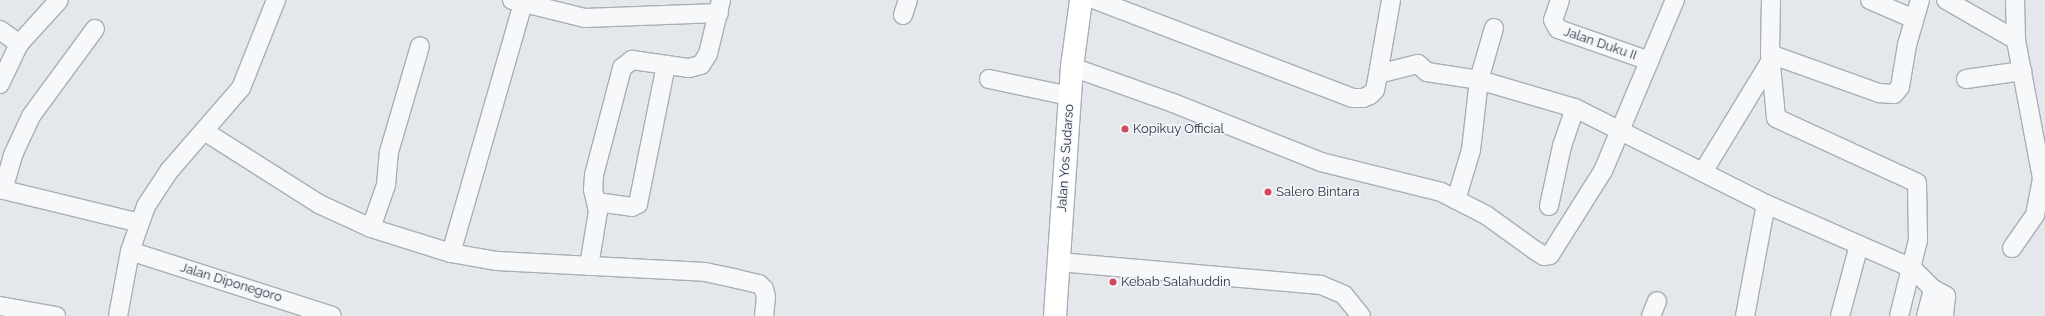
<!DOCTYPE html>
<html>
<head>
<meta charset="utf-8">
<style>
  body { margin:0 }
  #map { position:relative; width:2045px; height:316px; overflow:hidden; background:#e4e7ec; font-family:Raleway,sans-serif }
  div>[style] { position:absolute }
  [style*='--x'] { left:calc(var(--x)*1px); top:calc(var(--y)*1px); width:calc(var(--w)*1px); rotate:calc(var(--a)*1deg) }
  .roads { filter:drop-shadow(1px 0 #a9aeb7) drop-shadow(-1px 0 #a9aeb7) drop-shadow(0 1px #a9aeb7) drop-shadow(0 -1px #a9aeb7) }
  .minor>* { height:18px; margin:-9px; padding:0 9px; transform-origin:9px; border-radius:9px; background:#f7f8fa }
  .trunk>* { height:22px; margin:-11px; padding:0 11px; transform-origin:11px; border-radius:11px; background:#fff }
  .dots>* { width:11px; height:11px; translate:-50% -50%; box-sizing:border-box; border:2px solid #f4f6f9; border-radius:50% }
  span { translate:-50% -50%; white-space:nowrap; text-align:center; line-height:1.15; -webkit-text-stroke:3px #f4f6f9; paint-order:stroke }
  .street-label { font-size:13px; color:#2b3445 }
  .poi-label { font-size:13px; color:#2b3445 }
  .left { translate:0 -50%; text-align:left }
</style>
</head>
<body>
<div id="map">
  <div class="roads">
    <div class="minor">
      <div style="--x:512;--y:0;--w:75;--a:13.9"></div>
      <div style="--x:585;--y:18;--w:134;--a:-2.1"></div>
      <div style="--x:1096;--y:0;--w:274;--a:20.9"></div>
      <div style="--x:1352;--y:98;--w:11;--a:0"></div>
      <div style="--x:1363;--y:98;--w:8;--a:-23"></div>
      <div style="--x:1370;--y:95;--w:7;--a:-45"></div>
      <div style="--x:1375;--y:90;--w:16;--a:-79"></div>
      <div style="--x:1378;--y:74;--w:41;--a:-14"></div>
      <div style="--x:1418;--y:64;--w:12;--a:42"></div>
      <div style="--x:1427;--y:72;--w:53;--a:8.7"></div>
      <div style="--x:1479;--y:80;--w:100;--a:16.3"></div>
      <div style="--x:1575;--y:108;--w:214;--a:26.7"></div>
      <div style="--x:1766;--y:204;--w:159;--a:23.7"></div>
      <div style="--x:1912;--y:268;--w:30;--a:45"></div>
      <div style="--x:1933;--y:289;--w:15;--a:28"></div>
      <div style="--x:1946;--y:296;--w:20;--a:96"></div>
      <div style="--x:1560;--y:0;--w:21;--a:109"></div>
      <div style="--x:1553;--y:20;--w:10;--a:61"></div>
      <div style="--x:1558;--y:29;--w:97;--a:19.2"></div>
      <div style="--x:1771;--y:0;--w:54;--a:91.1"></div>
      <div style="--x:1770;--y:54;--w:64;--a:84.6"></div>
      <div style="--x:1776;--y:118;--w:155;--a:24.7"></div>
      <div style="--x:1917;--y:183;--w:57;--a:89"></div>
      <div style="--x:1918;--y:240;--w:78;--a:104"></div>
      <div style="--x:1870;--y:0;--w:48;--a:23.4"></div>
      <div style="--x:1946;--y:0;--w:81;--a:29.7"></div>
      <div style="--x:903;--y:15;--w:16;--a:-72"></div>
      <div style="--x:0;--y:30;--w:24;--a:36"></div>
      <div style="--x:1770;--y:54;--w:116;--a:19.7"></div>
      <div style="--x:1879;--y:93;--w:15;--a:4"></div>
      <div style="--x:1894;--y:94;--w:9;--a:-49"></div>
      <div style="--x:1900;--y:87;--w:43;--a:-80.5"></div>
      <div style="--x:1907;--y:45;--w:47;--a:-73.9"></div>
      <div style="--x:1072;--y:67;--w:107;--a:19.6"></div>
      <div style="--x:1173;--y:103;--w:159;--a:21.7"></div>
      <div style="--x:1321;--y:162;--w:124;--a:14"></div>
      <div style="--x:1441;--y:192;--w:51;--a:27.1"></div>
      <div style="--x:1486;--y:215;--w:62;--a:35.8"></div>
      <div style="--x:1536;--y:251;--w:9;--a:32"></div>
      <div style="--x:1544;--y:256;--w:6;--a:-9"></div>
      <div style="--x:1550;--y:255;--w:99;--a:-57.8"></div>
      <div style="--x:1603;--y:171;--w:186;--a:-67.2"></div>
      <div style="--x:1378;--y:74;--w:75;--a:-80"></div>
      <div style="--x:989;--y:79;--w:83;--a:11.9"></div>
      <div style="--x:1966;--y:79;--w:57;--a:-8.1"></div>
      <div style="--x:0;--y:84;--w:44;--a:-64.6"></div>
      <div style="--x:19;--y:44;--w:59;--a:-47.7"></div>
      <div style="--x:204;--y:131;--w:136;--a:32.4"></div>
      <div style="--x:319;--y:204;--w:57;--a:24.8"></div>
      <div style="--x:371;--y:228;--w:84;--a:17.4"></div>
      <div style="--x:451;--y:253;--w:47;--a:9.9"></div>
      <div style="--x:497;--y:261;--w:208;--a:3"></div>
      <div style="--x:705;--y:272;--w:33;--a:12"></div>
      <div style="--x:737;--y:279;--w:23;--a:13"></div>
      <div style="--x:759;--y:284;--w:7;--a:45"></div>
      <div style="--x:764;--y:289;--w:8;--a:76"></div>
      <div style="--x:766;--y:297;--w:19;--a:96"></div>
      <div style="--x:1703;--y:172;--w:131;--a:-58.7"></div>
      <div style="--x:0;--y:189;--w:143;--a:13.7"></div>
      <div style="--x:3;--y:190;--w:36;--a:-74"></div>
      <div style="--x:13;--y:155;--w:43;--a:-65.2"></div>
      <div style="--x:31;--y:116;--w:108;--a:-53.7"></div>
      <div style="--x:1456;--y:200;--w:52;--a:-73.3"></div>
      <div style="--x:1471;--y:150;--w:70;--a:-83.5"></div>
      <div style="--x:1479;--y:80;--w:54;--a:-73.9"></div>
      <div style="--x:597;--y:202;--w:35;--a:8"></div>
      <div style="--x:632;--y:207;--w:7;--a:-27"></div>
      <div style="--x:638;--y:204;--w:142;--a:-78.6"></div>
      <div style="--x:1549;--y:206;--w:61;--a:-77.8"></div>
      <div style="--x:1562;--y:146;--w:40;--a:-71.1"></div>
      <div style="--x:371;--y:228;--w:46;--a:-70.8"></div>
      <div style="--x:386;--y:185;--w:33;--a:-85"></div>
      <div style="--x:389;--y:152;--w:110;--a:-73.7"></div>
      <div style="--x:2012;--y:248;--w:40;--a:-55.1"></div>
      <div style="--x:2035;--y:215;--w:38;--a:-79"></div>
      <div style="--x:2042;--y:178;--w:140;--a:-100.7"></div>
      <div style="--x:2016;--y:40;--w:40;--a:-91.4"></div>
      <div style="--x:130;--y:251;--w:212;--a:17.8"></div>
      <div style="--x:451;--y:253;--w:263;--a:-73.9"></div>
      <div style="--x:1059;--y:262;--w:263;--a:5"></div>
      <div style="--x:1321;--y:285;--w:25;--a:23"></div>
      <div style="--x:1344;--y:295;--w:27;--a:51"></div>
      <div style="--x:589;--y:266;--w:56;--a:-80.7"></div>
      <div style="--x:598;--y:211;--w:22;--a:-103"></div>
      <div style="--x:593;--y:190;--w:15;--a:-86"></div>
      <div style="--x:594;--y:175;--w:111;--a:-75.3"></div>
      <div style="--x:622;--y:68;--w:13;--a:-39"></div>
      <div style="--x:632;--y:60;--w:58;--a:8"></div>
      <div style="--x:689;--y:68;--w:12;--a:-14"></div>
      <div style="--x:701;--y:65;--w:13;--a:-58"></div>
      <div style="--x:708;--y:54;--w:56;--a:-76.5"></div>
      <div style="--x:0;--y:306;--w:57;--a:10.1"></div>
      <div style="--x:118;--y:316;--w:66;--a:-79.5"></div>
      <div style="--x:130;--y:251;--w:48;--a:-70.4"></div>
      <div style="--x:146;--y:206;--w:42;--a:-56.7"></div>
      <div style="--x:169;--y:171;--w:110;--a:-49.1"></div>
      <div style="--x:241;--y:88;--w:95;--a:-68.3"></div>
      <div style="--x:1651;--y:316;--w:16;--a:-68"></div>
      <div style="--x:1745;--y:316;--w:114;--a:-79.4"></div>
      <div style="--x:1840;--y:316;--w:73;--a:-75"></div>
      <div style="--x:1926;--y:316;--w:28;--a:-75"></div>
    </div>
    <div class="trunk">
      <div style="--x:1055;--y:316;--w:250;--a:-86.1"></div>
      <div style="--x:1072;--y:67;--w:68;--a:-82.3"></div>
    </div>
  </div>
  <div class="dots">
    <div style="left:1125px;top:129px;background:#d1495b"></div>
    <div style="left:1268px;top:192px;background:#d1495b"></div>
    <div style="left:1113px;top:282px;background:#d1495b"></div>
  </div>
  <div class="street-label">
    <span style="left:1600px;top:44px;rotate:19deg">Jalan Duku II</span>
    <span style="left:1066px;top:158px;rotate:-86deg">Jalan Yos Sudarso</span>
    <span style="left:231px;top:283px;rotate:17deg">Jalan Diponegoro</span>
  </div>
  <div class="poi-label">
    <span class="left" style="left:1133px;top:129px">Kopikuy Official</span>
    <span class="left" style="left:1276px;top:192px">Salero Bintara</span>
    <span class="left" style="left:1121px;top:282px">Kebab Salahuddin</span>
  </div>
</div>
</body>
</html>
